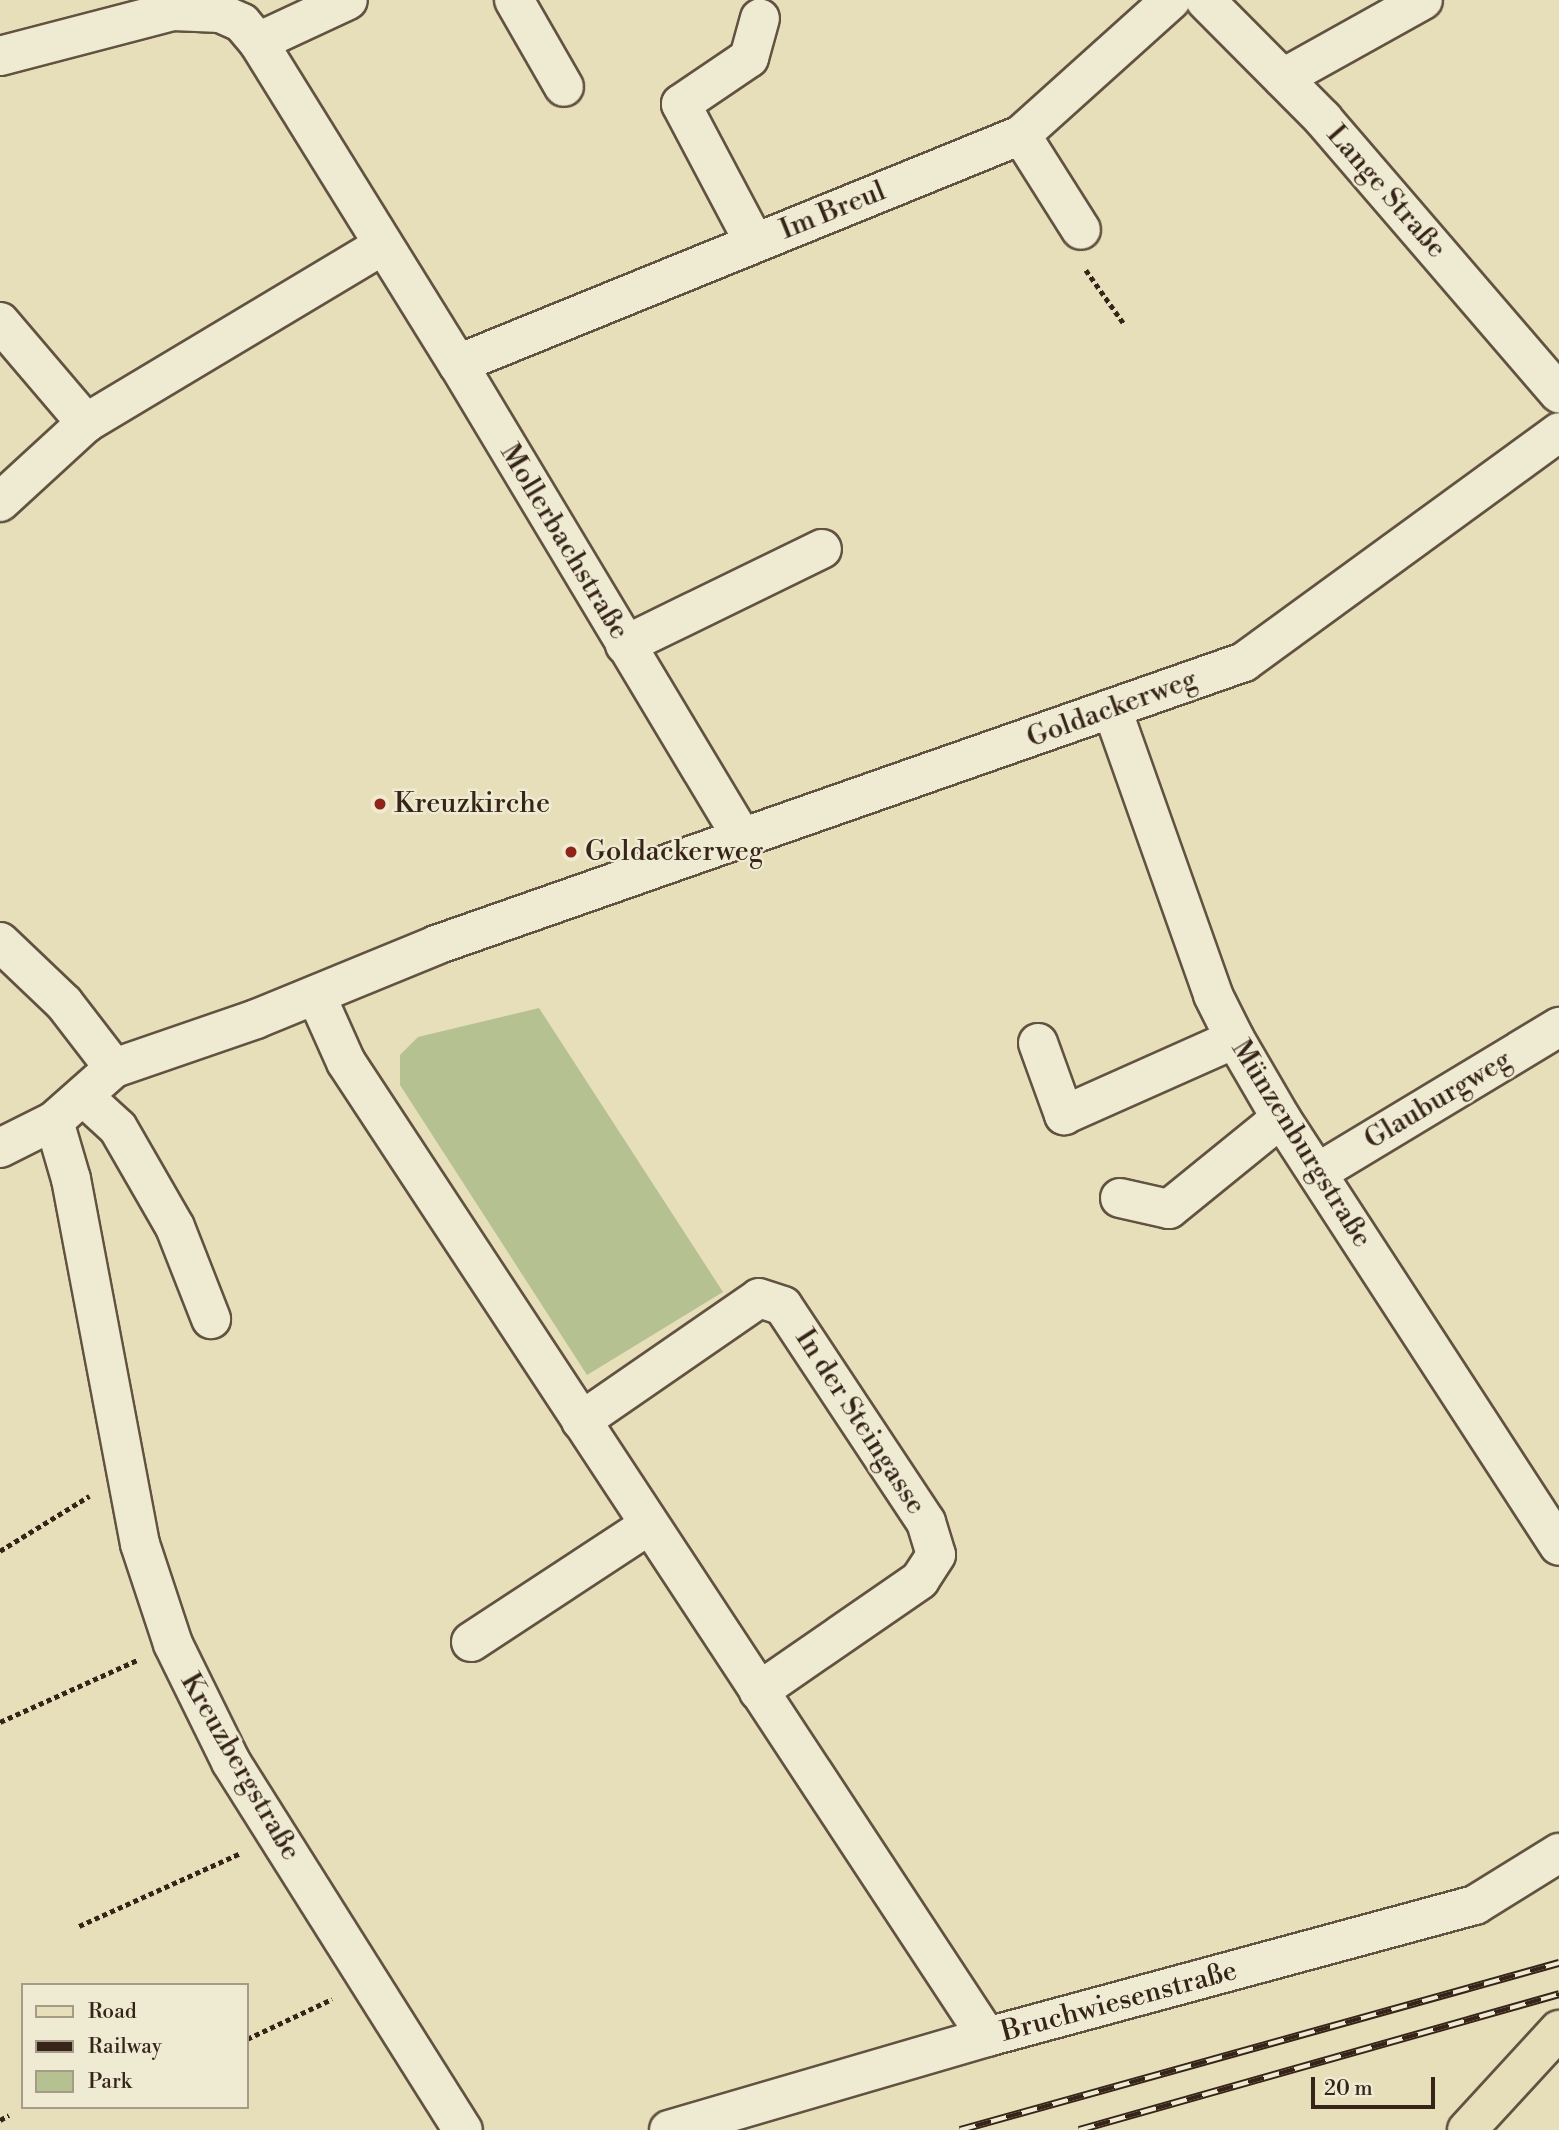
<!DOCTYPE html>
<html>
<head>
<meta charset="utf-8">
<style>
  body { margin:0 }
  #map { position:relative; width:1559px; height:2130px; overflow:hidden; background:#e7deba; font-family:"Libre Bodoni",serif }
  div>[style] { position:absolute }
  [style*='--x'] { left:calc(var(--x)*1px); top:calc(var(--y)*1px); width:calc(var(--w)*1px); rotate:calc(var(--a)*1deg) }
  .green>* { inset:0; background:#b5c190 }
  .path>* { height:4.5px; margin-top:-2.25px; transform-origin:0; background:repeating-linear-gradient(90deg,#362419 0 5px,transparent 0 8.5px) }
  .roads { filter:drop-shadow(2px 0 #625241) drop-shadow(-2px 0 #625241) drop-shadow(0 2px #625241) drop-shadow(0 -2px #625241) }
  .minor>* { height:38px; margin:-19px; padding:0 19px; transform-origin:19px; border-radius:19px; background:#efead2 }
  .major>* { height:38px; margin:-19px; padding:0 19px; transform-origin:19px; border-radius:19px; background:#e7deba }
  .rail>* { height:8px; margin-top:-4px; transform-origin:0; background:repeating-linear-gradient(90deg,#efead2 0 16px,#362419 0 32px); box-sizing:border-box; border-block:2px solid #362419 }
  .dots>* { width:19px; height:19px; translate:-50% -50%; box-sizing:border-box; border:4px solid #efead2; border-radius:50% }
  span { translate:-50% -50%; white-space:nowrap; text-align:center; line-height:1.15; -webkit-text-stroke:5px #efead2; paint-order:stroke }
  .street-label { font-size:28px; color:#362419 }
  .poi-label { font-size:28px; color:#362419 }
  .left { translate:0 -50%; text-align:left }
  .legend { position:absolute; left:21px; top:1983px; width:228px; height:126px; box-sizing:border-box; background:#efead2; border:2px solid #a59b88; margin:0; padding:9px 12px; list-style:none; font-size:21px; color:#362419 }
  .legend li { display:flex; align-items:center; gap:14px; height:35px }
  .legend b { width:35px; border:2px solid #a59b88 }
  .scale { position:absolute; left:1311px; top:2077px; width:124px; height:32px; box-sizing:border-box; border:4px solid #362419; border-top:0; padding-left:9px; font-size:21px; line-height:24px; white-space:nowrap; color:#362419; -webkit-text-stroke:5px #efead2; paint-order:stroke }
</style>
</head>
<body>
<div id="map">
  <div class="green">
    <div style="clip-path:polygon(539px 1008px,723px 1292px,587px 1375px,400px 1085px,400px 1055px,418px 1037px)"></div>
  </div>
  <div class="path">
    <div style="--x:1086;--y:270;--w:67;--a:54.7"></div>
    <div style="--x:0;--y:1551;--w:105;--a:-31.7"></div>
    <div style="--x:0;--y:1722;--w:150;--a:-24.3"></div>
    <div style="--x:79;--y:1926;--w:178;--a:-24.3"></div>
    <div style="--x:247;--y:2039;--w:94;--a:-25.2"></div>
    <div style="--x:0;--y:2120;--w:10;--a:-29"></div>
  </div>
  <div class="roads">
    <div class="minor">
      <div style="--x:514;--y:0;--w:100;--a:60.1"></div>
      <div style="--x:1205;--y:0;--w:168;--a:45.2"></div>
      <div style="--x:1323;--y:119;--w:362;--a:49.3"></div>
      <div style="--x:258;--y:42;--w:99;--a:-25"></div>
      <div style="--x:0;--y:56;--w:179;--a:-14.6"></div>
      <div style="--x:173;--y:11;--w:47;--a:2.4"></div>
      <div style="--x:220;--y:13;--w:24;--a:24"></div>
      <div style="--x:242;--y:23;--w:25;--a:50"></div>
      <div style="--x:258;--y:42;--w:379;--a:58.2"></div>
      <div style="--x:458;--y:364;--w:554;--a:59.04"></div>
      <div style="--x:1283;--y:78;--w:160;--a:-29.1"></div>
      <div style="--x:1021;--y:135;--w:112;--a:57.7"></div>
      <div style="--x:754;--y:242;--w:156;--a:-117.9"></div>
      <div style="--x:681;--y:104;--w:82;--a:-34.1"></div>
      <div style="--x:749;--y:58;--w:41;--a:-74.6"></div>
      <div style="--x:0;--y:322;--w:133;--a:49.6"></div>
      <div style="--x:86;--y:423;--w:346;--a:-30.9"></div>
      <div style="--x:458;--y:364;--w:608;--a:-22.13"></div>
      <div style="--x:1021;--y:135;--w:202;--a:-42"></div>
      <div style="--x:0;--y:502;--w:117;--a:-42.6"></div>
      <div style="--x:625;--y:645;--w:219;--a:-26"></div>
      <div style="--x:1112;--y:709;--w:303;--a:70.5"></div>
      <div style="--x:1213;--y:995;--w:49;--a:63.4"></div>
      <div style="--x:1235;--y:1039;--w:91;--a:59.8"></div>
      <div style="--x:1281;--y:1118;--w:510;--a:56.99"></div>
      <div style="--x:0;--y:942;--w:88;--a:43.6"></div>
      <div style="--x:64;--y:1003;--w:82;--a:52.4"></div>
      <div style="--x:316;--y:995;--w:73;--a:65.9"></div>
      <div style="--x:346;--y:1062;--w:1167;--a:56.68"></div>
      <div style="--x:1038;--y:1043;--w:77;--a:70.1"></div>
      <div style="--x:1064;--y:1115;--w:187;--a:-24"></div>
      <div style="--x:83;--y:1096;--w:47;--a:42.4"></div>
      <div style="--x:118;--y:1128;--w:114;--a:60.1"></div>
      <div style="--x:175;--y:1227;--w:99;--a:68.6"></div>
      <div style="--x:54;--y:1121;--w:60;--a:73.7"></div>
      <div style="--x:71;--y:1179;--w:371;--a:79.3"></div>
      <div style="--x:140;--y:1544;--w:105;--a:71.7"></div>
      <div style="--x:173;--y:1644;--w:131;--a:63.8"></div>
      <div style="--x:231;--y:1762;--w:435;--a:57.8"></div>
      <div style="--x:0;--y:1148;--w:60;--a:-26.6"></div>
      <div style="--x:54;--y:1121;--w:80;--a:-41.5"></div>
      <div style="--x:114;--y:1068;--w:150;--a:-19"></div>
      <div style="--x:256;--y:1019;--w:195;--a:-22.3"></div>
      <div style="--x:436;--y:945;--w:856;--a:-19.3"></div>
      <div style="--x:1244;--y:662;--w:390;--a:-36.1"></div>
      <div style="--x:1317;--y:1173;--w:283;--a:-31.1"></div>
      <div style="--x:1120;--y:1198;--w:50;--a:12.7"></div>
      <div style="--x:1169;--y:1209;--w:144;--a:-39.1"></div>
      <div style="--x:581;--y:1421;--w:216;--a:-34.6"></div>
      <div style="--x:759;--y:1298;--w:25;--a:18"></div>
      <div style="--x:783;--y:1306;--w:259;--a:56.5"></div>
      <div style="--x:926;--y:1522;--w:34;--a:73"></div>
      <div style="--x:936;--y:1555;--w:30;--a:123"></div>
      <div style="--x:920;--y:1580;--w:196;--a:145.4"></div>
      <div style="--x:471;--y:1642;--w:213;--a:-33.3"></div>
      <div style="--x:669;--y:2130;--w:331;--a:-16.3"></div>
      <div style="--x:987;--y:2037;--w:506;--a:-15.14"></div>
      <div style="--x:1475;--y:1905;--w:99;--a:-31.8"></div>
    </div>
    <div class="major">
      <div style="--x:1467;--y:2130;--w:136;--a:-47.4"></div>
    </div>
  </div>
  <div class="rail">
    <div style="--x:960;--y:2130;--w:622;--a:-15.58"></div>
    <div style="--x:1079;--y:2130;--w:499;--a:-15.8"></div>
  </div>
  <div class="dots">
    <div style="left:380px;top:804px;background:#8f2418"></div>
    <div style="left:571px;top:852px;background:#8f2418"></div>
  </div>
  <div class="street-label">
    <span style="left:1386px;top:192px;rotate:49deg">Lange Straße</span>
    <span style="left:833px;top:211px;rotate:-22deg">Im Breul</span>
    <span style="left:564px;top:542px;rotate:59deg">Mollerbachstraße</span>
    <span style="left:1112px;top:709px;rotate:-20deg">Goldackerweg</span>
    <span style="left:1438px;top:1100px;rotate:-31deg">Glauburgweg</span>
    <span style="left:1301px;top:1144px;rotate:58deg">Münzenburgstraße</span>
    <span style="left:860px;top:1422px;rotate:57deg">In der Steingasse</span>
    <span style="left:240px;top:1767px;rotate:60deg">Kreuzbergstraße</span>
    <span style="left:1119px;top:2002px;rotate:-15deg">Bruchwiesenstraße</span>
  </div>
  <div class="poi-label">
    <span class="left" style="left:394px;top:804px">Kreuzkirche</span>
    <span class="left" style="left:585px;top:852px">Goldackerweg</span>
  </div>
  <ul class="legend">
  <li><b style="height:9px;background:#e7deba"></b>Road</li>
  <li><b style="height:9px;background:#362419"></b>Railway</li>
  <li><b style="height:19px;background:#b5c190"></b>Park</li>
  </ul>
  <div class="scale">20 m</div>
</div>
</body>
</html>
